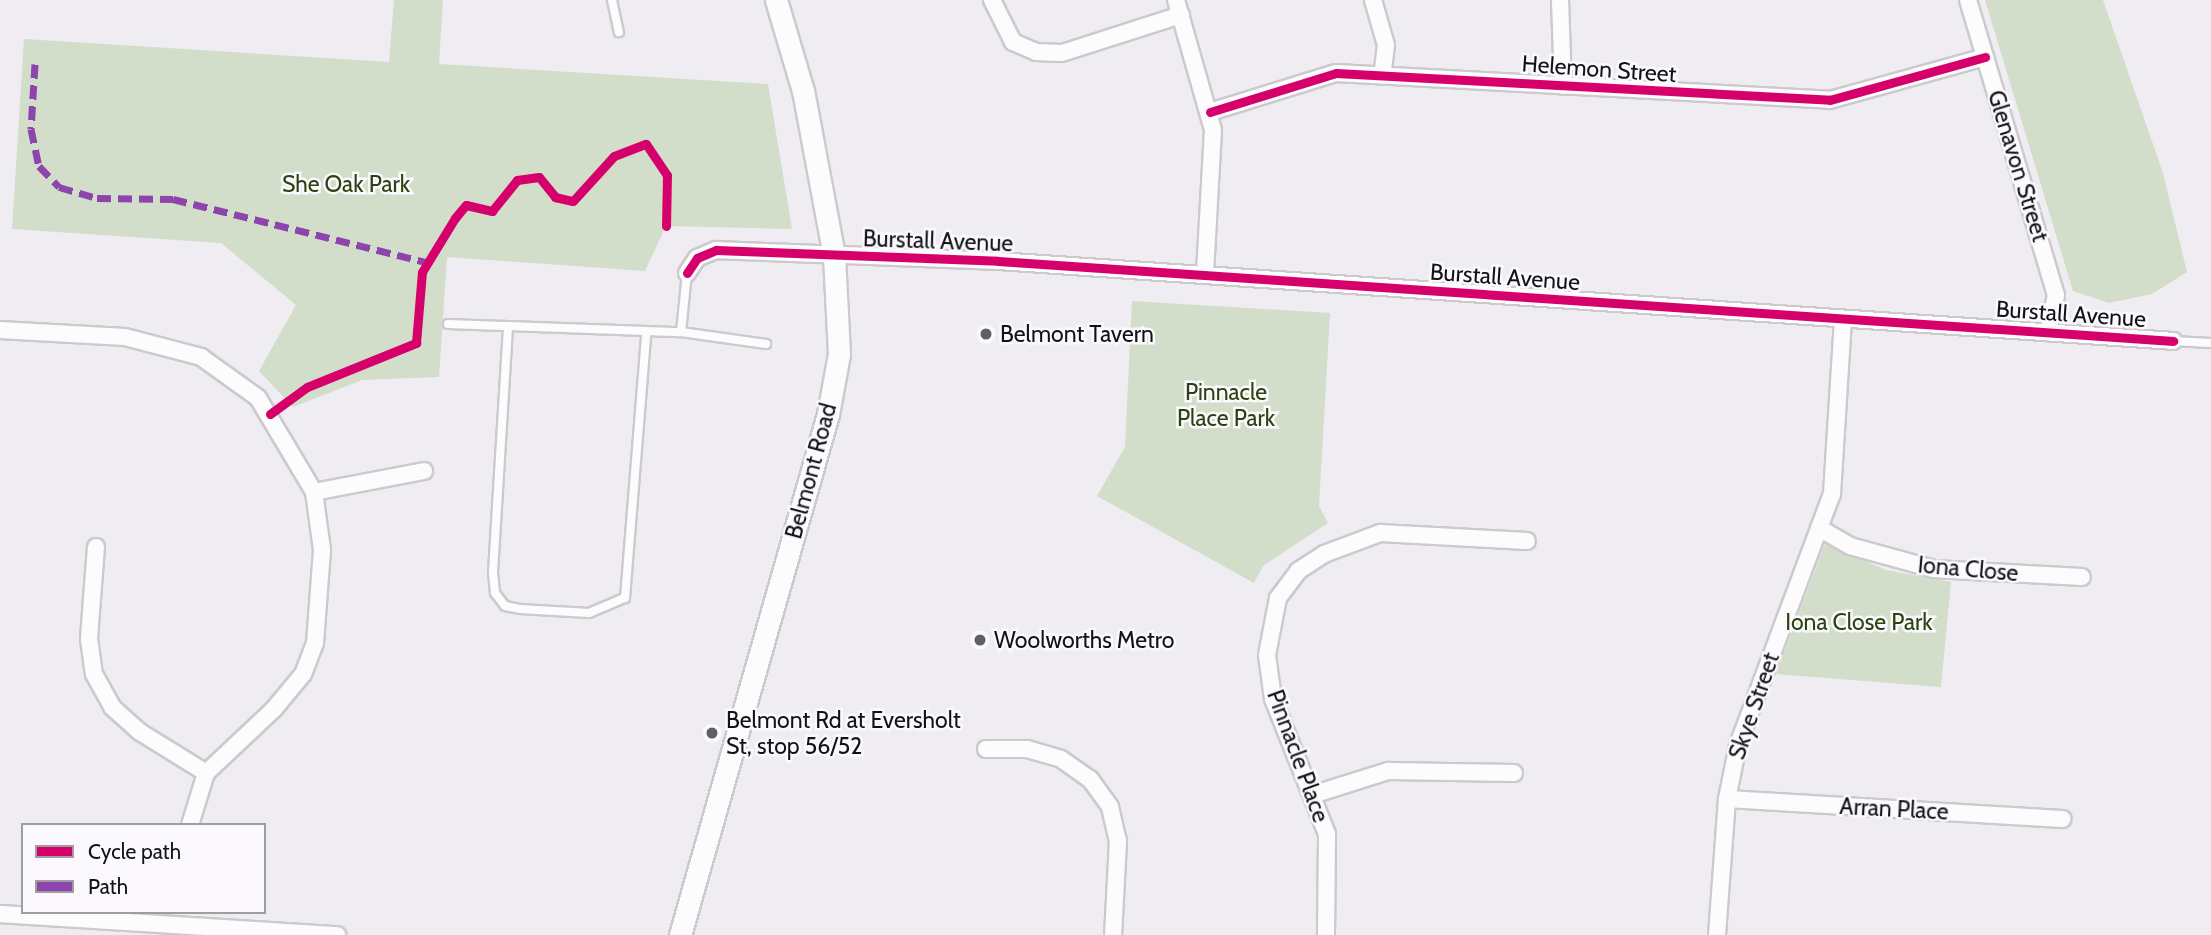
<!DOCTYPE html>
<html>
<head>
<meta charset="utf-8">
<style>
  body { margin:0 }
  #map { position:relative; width:2211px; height:935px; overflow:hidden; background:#efedf2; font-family:Cabin,sans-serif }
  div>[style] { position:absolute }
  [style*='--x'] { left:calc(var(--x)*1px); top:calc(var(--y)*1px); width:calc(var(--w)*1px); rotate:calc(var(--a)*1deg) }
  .green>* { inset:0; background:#d2ddca }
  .roads { filter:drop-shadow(2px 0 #cccace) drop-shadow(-2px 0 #cccace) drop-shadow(0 2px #cccace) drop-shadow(0 -2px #cccace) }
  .lane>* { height:8px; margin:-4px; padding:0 4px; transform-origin:4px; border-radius:4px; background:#fdfcfd }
  .street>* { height:16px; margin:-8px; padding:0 8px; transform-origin:8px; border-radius:8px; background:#fdfcfd }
  .secondary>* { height:21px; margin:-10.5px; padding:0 10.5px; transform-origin:10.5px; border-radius:10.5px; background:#fdfcfd }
  .quiet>* { height:7px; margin-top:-3.5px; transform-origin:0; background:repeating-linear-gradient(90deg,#8e44ad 0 14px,transparent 0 21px) }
  .cycleway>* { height:9px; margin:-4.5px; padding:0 4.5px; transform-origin:4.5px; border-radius:4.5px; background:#d6006c }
  .dots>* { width:19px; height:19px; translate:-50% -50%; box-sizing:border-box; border:4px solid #fbf9fe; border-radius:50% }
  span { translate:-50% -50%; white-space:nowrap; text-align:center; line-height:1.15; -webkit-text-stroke:5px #fbf9fe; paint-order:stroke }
  .street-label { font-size:23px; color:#131315 }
  .park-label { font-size:23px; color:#2b430f }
  .poi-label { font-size:23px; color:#131315 }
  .left { translate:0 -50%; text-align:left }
  .legend { position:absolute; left:21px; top:823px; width:245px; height:91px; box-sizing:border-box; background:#fbf9fe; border:2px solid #9e9da1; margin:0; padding:9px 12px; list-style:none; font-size:21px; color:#131315 }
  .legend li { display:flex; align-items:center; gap:14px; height:35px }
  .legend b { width:35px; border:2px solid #9e9da1 }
</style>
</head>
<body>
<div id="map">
  <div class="green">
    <div style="clip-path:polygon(394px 0,443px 0,439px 64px,768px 84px,792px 229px,666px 226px,645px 271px,447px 257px,439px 377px,362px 380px,293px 407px,259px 371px,296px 305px,221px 243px,12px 229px,24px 39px,389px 62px)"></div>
    <div style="clip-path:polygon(1985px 0,2103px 0,2163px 173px,2187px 272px,2152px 294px,2109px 303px,2073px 291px)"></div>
    <div style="clip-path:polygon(1132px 301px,1330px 313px,1319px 506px,1328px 523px,1263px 566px,1254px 583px,1097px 496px,1125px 447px)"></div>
    <div style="clip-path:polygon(1825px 544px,1886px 570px,1951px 582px,1941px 687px,1776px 674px)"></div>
  </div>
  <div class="roads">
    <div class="lane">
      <div style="--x:612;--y:0;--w:33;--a:78"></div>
      <div style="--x:448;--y:324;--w:233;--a:2"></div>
      <div style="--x:681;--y:332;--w:86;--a:8"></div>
      <div style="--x:508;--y:327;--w:246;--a:93.5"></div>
      <div style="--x:493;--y:573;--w:20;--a:84"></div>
      <div style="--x:495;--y:593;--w:16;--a:52"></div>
      <div style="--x:505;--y:606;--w:15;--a:11"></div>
      <div style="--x:520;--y:609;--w:69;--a:3.3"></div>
      <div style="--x:589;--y:613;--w:39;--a:-23"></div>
      <div style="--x:625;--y:598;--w:264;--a:-85.4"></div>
      <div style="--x:681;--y:332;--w:59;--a:-84.2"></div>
      <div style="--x:2173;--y:341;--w:38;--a:3"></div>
    </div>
    <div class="street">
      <div style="--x:992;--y:0;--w:47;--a:63.4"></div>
      <div style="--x:1013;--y:42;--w:25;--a:23"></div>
      <div style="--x:1036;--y:52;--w:26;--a:2"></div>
      <div style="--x:1062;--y:53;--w:125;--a:-17.7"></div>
      <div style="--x:1176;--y:0;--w:135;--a:74.1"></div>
      <div style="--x:1213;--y:130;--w:145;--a:93.2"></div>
      <div style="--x:1373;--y:0;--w:47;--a:73.9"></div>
      <div style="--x:1386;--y:45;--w:31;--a:97"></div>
      <div style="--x:1560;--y:0;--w:86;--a:88"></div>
      <div style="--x:1968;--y:0;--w:308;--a:73.4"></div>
      <div style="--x:2056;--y:295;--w:38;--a:102"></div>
      <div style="--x:1210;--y:112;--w:132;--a:-17.2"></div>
      <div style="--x:1336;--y:73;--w:495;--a:3.1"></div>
      <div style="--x:1830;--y:100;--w:161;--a:-15.5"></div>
      <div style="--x:687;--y:273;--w:18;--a:-56"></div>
      <div style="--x:697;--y:258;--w:21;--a:-23"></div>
      <div style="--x:716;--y:250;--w:282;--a:2.2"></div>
      <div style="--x:998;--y:261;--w:1178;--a:3.89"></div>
      <div style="--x:0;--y:330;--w:125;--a:3.2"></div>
      <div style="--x:125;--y:337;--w:79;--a:14.7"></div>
      <div style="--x:201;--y:357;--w:70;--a:35.7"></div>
      <div style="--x:258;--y:398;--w:109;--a:59.2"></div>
      <div style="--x:314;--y:492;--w:59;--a:82.1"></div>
      <div style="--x:322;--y:550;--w:93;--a:94.3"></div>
      <div style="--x:315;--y:643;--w:33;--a:111"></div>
      <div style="--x:303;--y:674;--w:45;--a:129.6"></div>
      <div style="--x:274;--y:709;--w:93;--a:136.7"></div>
      <div style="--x:206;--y:773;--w:54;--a:107.1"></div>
      <div style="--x:314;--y:492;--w:112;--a:-10.8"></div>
      <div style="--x:1819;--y:528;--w:36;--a:30"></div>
      <div style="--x:1850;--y:546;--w:87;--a:15.3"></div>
      <div style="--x:1934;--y:569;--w:148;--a:3.1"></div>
      <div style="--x:96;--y:547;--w:92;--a:94.4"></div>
      <div style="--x:89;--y:639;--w:35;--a:82"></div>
      <div style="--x:94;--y:674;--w:38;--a:61"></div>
      <div style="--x:112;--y:707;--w:38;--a:42"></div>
      <div style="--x:140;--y:732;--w:78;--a:31.8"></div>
      <div style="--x:986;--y:749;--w:41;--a:0"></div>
      <div style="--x:1027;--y:749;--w:35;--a:16"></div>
      <div style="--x:1061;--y:759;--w:35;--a:35"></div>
      <div style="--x:1090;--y:779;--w:34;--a:54"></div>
      <div style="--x:1110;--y:807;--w:35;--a:77"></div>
      <div style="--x:1118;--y:841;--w:94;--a:93"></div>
      <div style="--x:1315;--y:794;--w:77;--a:-17.5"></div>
      <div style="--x:1388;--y:771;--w:126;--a:0.9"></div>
      <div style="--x:1727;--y:799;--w:336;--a:3.4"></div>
      <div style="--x:0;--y:914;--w:338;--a:3.6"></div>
      <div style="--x:1326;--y:935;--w:101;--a:-89.4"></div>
      <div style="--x:1327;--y:834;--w:145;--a:-111.8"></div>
      <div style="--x:1273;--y:699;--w:44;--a:-97.8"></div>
      <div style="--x:1267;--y:655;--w:58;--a:-79.1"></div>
      <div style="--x:1278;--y:598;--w:34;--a:-53"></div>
      <div style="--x:1298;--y:571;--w:31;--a:-33"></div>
      <div style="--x:1324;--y:554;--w:60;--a:-20.6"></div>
      <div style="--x:1380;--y:533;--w:147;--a:3.1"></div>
      <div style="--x:1717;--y:935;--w:136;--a:-85.8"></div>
      <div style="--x:1727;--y:799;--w:55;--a:-78.5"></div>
      <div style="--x:1738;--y:745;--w:268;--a:-69.5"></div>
      <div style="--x:1832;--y:494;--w:175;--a:-86.4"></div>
    </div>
    <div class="secondary">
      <div style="--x:680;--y:935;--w:542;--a:-74.14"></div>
      <div style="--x:828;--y:414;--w:61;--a:-79.6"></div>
      <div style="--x:839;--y:354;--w:98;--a:-92.9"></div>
      <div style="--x:834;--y:256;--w:168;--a:-100.6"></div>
      <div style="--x:803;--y:91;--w:95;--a:-106.5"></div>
    </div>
  </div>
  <div class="quiet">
    <div style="--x:35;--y:64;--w:65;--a:93.5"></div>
    <div style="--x:31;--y:129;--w:38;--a:78"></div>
    <div style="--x:39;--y:166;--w:29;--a:46"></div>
    <div style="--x:59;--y:187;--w:40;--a:16"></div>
    <div style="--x:97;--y:198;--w:76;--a:0.8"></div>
    <div style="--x:173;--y:199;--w:264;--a:14"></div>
  </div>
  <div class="cycleway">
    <div style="--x:1210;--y:112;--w:132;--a:-17.2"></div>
    <div style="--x:1336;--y:73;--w:495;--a:3.1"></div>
    <div style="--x:1830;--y:100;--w:161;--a:-15.5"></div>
    <div style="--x:687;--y:273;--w:18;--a:-56"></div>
    <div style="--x:697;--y:258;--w:21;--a:-23"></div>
    <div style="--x:716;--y:250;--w:282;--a:2.2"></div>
    <div style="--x:998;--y:261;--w:1178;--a:3.89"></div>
    <div style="--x:270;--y:414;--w:46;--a:-36.1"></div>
    <div style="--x:307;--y:387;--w:118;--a:-22"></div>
    <div style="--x:416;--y:343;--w:71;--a:-85.2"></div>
    <div style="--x:422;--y:272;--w:63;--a:-58.6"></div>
    <div style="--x:455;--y:218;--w:17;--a:-50"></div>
    <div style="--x:466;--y:205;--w:27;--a:13"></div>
    <div style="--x:492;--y:211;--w:40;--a:-51"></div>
    <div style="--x:517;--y:180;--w:22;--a:-8"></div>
    <div style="--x:539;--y:177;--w:26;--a:51"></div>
    <div style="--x:555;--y:197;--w:18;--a:13"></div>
    <div style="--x:573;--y:201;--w:61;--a:-47.7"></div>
    <div style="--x:614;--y:156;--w:34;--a:-21"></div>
    <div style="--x:646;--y:144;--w:37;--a:56"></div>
    <div style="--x:667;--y:175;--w:51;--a:91.1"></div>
  </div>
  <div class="dots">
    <div style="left:986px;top:334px;background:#605f62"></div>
    <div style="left:980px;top:640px;background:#605f62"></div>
    <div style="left:712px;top:733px;background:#605f62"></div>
  </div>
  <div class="street-label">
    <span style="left:1599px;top:69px;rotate:4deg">Helemon Street</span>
    <span style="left:2018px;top:166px;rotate:73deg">Glenavon Street</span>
    <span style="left:938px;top:241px;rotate:2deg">Burstall Avenue</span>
    <span style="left:1505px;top:277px;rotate:4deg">Burstall Avenue</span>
    <span style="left:2071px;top:314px;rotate:4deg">Burstall Avenue</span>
    <span style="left:811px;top:471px;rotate:-75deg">Belmont Road</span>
    <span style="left:1968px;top:569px;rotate:5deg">Iona Close</span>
    <span style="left:1754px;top:706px;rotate:-71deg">Skye Street</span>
    <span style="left:1298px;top:756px;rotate:70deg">Pinnacle Place</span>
    <span style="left:1894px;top:809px;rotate:3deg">Arran Place</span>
  </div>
  <div class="park-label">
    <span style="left:346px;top:184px">She Oak Park</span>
    <span style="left:1226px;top:405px">Pinnacle<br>Place Park</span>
    <span style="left:1859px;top:622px">Iona Close Park</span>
  </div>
  <div class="poi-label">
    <span class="left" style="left:1000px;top:334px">Belmont Tavern</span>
    <span class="left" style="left:994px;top:640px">Woolworths Metro</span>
    <span class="left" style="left:726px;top:733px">Belmont Rd at Eversholt<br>St, stop 56/52</span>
  </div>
  <ul class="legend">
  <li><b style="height:9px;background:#d6006c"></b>Cycle path</li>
  <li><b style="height:9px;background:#8e44ad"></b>Path</li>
  </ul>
</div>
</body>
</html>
